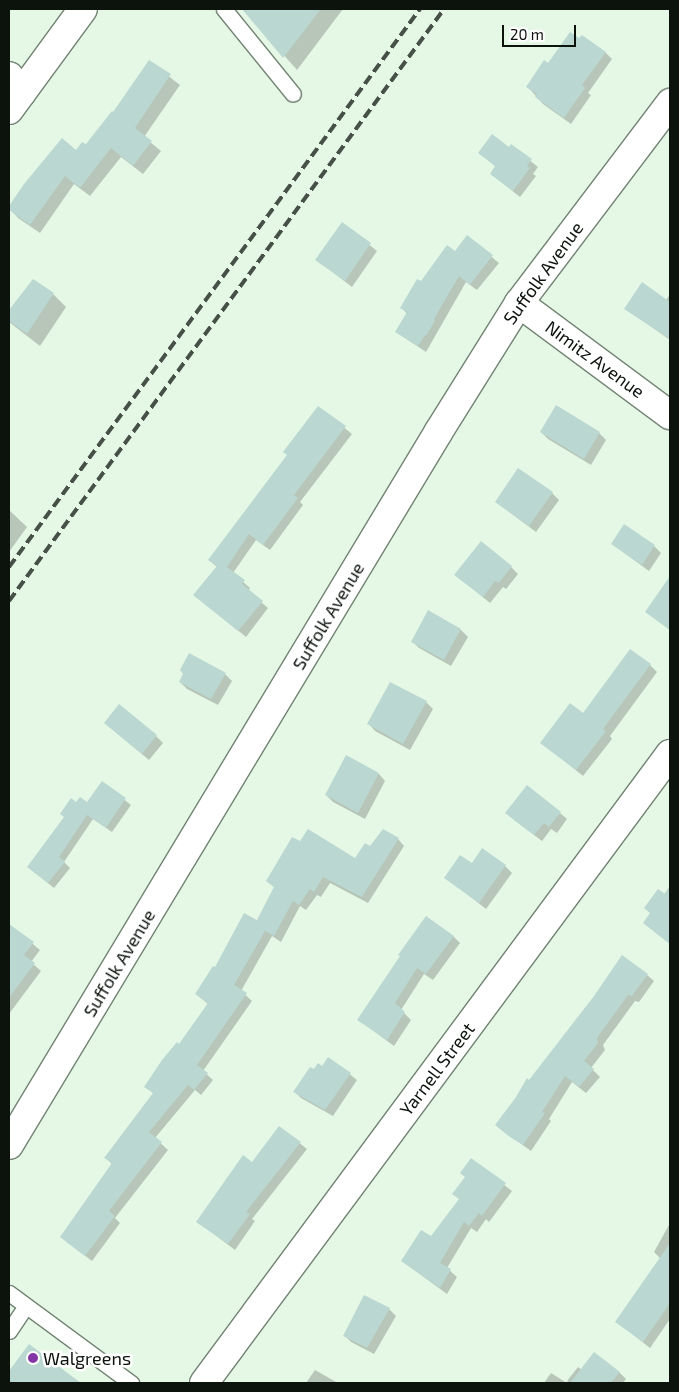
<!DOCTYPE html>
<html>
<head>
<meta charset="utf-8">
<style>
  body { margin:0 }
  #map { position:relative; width:679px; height:1392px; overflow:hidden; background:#e5f8e6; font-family:"Exo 2",sans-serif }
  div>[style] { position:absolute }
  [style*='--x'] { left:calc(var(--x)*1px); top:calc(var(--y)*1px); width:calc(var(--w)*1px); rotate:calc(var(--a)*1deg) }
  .shadow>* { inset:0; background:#0003 }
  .building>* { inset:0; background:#bad7d1 }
  .roads { filter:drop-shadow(1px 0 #728373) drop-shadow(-1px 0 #728373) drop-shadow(0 1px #728373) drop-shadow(0 -1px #728373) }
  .service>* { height:15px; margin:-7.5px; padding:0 7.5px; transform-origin:7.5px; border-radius:7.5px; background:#fff }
  .minor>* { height:28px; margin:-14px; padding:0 14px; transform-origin:14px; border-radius:14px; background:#fff }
  .tertiary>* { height:28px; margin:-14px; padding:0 14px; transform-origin:14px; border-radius:14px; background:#fff }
  .rail>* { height:4px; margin-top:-2px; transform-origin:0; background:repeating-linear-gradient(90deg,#465047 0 10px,transparent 0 15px) }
  .dots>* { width:14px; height:14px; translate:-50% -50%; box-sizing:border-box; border:2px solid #fff; border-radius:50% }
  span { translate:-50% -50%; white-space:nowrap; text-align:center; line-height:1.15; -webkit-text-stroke:5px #fff; paint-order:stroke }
  .street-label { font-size:18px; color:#0c130d }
  .poi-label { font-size:18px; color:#0c130d }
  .left { translate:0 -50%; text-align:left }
  .frame { position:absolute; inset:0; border:10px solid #0c130d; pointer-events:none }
  .scale { position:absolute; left:502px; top:25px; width:74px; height:22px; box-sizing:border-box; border:2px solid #0c130d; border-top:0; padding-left:6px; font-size:15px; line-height:18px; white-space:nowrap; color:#0c130d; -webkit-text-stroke:4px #fff; paint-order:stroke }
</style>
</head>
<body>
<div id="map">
  <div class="shadow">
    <div style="clip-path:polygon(243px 9px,343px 9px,297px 70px)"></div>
    <div style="clip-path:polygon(605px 52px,612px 59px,588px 93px,591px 95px,571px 124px,543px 104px,527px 86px,549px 65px)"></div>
    <div style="clip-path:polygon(149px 61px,180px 85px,144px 137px,161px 151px,143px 174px,121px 157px,90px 196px,74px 184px,40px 233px,18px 218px,9px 208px,25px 185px,86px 146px,114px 114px)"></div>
    <div style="clip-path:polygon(512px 146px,538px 167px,533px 174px,536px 176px,520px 197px,491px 174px,496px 167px,480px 153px,510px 149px)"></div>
    <div style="clip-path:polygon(343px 224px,377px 251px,352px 287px,317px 260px)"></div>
    <div style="clip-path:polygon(467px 237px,499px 263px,477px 290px,466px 282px,426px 352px,396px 332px,407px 314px,402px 308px,421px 283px,455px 253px)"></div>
    <div style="clip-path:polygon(33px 281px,53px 294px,66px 307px,40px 346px,9px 322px,9px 312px)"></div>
    <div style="clip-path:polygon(670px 294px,670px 340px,626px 309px,666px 300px)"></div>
    <div style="clip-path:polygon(318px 407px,352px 434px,300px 502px,303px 505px,270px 550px,256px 540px,233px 573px,250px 588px,248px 591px,268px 608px,246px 637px,195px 595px,217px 567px,209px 560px,288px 455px)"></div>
    <div style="clip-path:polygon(541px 432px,599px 433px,606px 440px,591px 465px,548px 439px)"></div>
    <div style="clip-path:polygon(552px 493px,559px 500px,536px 532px,496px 502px)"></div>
    <div style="clip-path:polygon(9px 510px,27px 527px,9px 552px)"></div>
    <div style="clip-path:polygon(612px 544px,654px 546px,661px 553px,649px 571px)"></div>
    <div style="clip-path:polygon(511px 567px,518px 574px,506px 589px,503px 587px,490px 603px,456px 575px)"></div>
    <div style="clip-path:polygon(670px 597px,670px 630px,647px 612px)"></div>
    <div style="clip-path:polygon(428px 612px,461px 630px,468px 637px,451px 666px,419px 648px,412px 641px)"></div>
    <div style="clip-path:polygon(650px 665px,657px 672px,610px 736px,612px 739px,583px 776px,542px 743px)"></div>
    <div style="clip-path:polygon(225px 674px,232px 681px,218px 705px,187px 689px,180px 682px)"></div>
    <div style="clip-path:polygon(426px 702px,433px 709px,410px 750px,375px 731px,369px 724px)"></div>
    <div style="clip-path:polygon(112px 729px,156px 736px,163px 743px,149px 760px)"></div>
    <div style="clip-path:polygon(346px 757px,379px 774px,385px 781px,365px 819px,333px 802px,326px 795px)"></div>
    <div style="clip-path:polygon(102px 782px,131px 805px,112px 832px,93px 819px,64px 862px,70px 868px,54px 888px,34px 872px,76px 804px,87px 803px)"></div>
    <div style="clip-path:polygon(560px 813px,567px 819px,557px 833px,551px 829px,542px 841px,514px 820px)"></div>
    <div style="clip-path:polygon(398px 839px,404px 846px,368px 903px,330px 883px,321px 897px,317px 895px,306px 910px,300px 906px,281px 942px,272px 936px,241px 991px,252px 1001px,203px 1071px,213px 1080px,201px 1095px,195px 1090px,155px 1138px,168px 1150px,115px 1218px,120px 1223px,92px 1261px,68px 1243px,62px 1237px,112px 1164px,106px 1158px,154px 1094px,146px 1086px,180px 1046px,208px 1004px,196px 994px,257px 922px,275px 888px,267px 881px,301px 843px,355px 860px,371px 848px)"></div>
    <div style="clip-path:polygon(505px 866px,512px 873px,486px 909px,445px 877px)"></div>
    <div style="clip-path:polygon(670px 886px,670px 944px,644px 923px)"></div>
    <div style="clip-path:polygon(12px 927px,40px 950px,31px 962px,41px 971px,9px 1014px,9px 931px)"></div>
    <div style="clip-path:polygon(453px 936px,460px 943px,433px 980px,424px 974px,401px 1010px,411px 1020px,394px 1046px,359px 1020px,401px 956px)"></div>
    <div style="clip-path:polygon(647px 975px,654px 981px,639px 1002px,635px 1001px,603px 1045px,605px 1050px,591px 1068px,600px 1077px,586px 1093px,572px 1082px,549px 1119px,551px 1121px,531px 1151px,503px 1131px,529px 1082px,595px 996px)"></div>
    <div style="clip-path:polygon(329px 1058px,357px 1080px,333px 1116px,301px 1098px,294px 1091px,314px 1071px,322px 1068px)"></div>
    <div style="clip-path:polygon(279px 1127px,307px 1149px,252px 1219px,255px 1221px,235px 1250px,198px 1222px,252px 1164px)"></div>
    <div style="clip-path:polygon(471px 1160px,512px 1191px,489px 1222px,486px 1219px,477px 1232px,471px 1228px,447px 1268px,457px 1277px,447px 1294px,402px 1261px,432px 1238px,460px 1200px)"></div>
    <div style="clip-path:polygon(670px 1223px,670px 1319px,650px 1348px,617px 1322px,661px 1259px,654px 1252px)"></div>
    <div style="clip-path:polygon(365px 1296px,389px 1309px,396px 1316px,374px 1354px,351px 1342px,344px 1335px)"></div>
    <div style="clip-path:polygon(30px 1346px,79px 1383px,9px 1383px,9px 1373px)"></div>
    <div style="clip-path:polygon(578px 1367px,582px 1370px,619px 1372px,626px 1379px,623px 1383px,570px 1383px,567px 1381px)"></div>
    <div style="clip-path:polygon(315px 1370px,338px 1383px,339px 1383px,306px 1383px)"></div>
    <div style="clip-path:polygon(551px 1373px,567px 1383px,544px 1383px)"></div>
  </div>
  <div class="building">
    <div style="clip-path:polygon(242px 9px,321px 9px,283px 58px)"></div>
    <div style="clip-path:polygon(570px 32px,579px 38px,582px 35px,606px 52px,582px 85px,585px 88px,564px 118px,535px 97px,537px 94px,526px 87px,544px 60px,548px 63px)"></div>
    <div style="clip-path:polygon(149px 60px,171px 74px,135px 128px,152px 141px,133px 166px,111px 148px,80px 188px,65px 176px,30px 225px,9px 210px,9px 206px,24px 184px,62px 138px,76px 150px,82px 142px,86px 144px,112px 111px,113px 112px)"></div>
    <div style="clip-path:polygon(492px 134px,509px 147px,511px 144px,532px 159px,527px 166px,530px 168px,513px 191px,490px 174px,495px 166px,478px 153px)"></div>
    <div style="clip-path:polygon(342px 222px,371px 243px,345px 281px,315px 260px)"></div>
    <div style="clip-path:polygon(467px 235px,493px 255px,470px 285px,459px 276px,434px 319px,435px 321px,426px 336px,425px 335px,418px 346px,395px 332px,407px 312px,400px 308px,417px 279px,421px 281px,447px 245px,455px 251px)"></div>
    <div style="clip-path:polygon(33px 279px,54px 293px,27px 334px,9px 321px,9px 310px)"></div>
    <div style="clip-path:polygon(642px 282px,670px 302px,670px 339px,624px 309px)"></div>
    <div style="clip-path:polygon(556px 405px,600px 432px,584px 459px,540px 432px)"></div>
    <div style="clip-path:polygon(318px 406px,346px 426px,294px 495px,298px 498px,263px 545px,249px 534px,227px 567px,245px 580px,242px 584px,263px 601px,238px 631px,193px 595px,217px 566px,208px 560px,287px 455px,283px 452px)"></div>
    <div style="clip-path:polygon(518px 468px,553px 492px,529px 526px,495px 502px)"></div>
    <div style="clip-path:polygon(624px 524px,655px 545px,642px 565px,611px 544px)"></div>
    <div style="clip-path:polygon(481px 541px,512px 566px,499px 583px,495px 581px,483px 597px,454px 575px)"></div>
    <div style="clip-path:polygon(670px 576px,670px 630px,645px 612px)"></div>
    <div style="clip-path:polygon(428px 610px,461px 629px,444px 660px,411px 642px)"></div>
    <div style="clip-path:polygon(630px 649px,651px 664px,603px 729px,606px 731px,576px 770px,540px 743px,570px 703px,583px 713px)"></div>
    <div style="clip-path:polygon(189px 653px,226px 673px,211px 699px,179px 682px,183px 674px,180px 670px)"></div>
    <div style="clip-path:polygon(390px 682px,427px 701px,403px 744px,367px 724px)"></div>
    <div style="clip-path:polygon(119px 704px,157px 735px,142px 754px,104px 723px)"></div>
    <div style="clip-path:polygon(346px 755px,379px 773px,358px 813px,325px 795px)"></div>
    <div style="clip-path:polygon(102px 781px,126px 798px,106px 828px,87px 815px,59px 857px,65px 862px,48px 883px,27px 867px,64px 817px,60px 814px,71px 798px,76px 802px,80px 797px,87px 802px)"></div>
    <div style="clip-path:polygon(527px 785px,561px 812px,549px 827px,544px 823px,534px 835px,505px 813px)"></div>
    <div style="clip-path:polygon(308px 829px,355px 858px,365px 843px,370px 846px,383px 829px,399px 838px,362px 897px,323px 877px,314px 892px,310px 889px,299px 905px,293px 901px,274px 936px,265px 931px,234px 985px,247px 993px,197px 1065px,208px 1073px,194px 1090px,188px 1085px,149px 1132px,162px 1142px,109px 1211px,115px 1216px,85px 1256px,60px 1237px,112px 1163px,104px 1158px,153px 1093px,144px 1087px,162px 1060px,177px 1042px,179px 1044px,208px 1003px,195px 994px,213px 966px,215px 967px,244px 913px,257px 920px,274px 887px,266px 881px,292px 837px,300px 841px)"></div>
    <div style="clip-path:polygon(482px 848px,506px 865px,479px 903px,444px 878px,460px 855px,472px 863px)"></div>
    <div style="clip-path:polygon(670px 887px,670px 944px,643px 923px,650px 913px,644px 908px,658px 889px,665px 894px)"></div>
    <div style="clip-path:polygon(426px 916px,454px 936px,426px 974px,417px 968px,395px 1003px,405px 1012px,387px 1040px,357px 1020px,400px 956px,398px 955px)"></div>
    <div style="clip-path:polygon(9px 924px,34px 942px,24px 955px,35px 963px,9px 998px)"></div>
    <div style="clip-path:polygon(622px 955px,648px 974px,632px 996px,628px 995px,597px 1038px,598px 1043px,584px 1061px,594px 1069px,579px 1087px,565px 1076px,542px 1112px,545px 1113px,523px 1145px,510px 1137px,495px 1125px,516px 1097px,527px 1078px,529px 1080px,594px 996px)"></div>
    <div style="clip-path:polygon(328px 1057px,351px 1073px,325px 1110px,293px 1092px,310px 1067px,314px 1069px,318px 1063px,322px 1066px)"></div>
    <div style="clip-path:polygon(279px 1126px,301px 1142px,246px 1212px,250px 1214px,228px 1244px,196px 1222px,243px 1155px,252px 1162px)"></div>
    <div style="clip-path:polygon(471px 1158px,506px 1183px,482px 1216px,479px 1213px,469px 1226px,464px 1222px,440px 1263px,451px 1269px,440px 1288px,401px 1261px,421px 1230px,431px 1236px,459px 1199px,452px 1194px,465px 1177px,460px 1173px)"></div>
    <div style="clip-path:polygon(670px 1243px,670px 1303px,643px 1342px,615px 1322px)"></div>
    <div style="clip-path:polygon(364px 1295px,390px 1308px,367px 1348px,343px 1336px)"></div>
    <div style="clip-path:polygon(29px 1344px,81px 1383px,9px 1383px,9px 1371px)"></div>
    <div style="clip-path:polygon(594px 1352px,620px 1372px,611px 1383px,570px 1383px)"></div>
  </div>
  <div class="roads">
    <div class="service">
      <div style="--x:224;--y:9;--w:109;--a:50.9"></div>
      <div style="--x:9;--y:1293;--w:152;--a:36.4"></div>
      <div style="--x:9;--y:1331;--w:30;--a:-56"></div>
    </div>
    <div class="minor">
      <div style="--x:9;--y:76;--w:21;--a:53"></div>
      <div style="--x:519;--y:303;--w:188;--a:36.6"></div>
      <div style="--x:204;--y:1383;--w:783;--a:-53.47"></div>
    </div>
    <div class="tertiary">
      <div style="--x:9;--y:110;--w:125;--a:-53.8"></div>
      <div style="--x:9;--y:1145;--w:833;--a:-58.94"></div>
      <div style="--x:439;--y:431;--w:151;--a:-58"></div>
      <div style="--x:519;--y:303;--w:251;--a:-52.9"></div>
    </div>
  </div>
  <div class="rail">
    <div style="--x:9;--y:567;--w:693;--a:-53.63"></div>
    <div style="--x:9;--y:601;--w:735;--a:-53.69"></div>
  </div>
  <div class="dots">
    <div style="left:33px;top:1358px;background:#8335a6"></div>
  </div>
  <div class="street-label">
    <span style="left:543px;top:273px;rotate:-54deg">Suffolk Avenue</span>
    <span style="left:595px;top:359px;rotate:36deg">Nimitz Avenue</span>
    <span style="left:328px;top:616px;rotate:-59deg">Suffolk Avenue</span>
    <span style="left:119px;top:963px;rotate:-59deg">Suffolk Avenue</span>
    <span style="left:437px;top:1069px;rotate:-53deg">Yarnell Street</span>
  </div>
  <div class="poi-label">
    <span class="left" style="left:43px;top:1358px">Walgreens</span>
  </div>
  <div class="frame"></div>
  <div class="scale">20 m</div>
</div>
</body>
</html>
